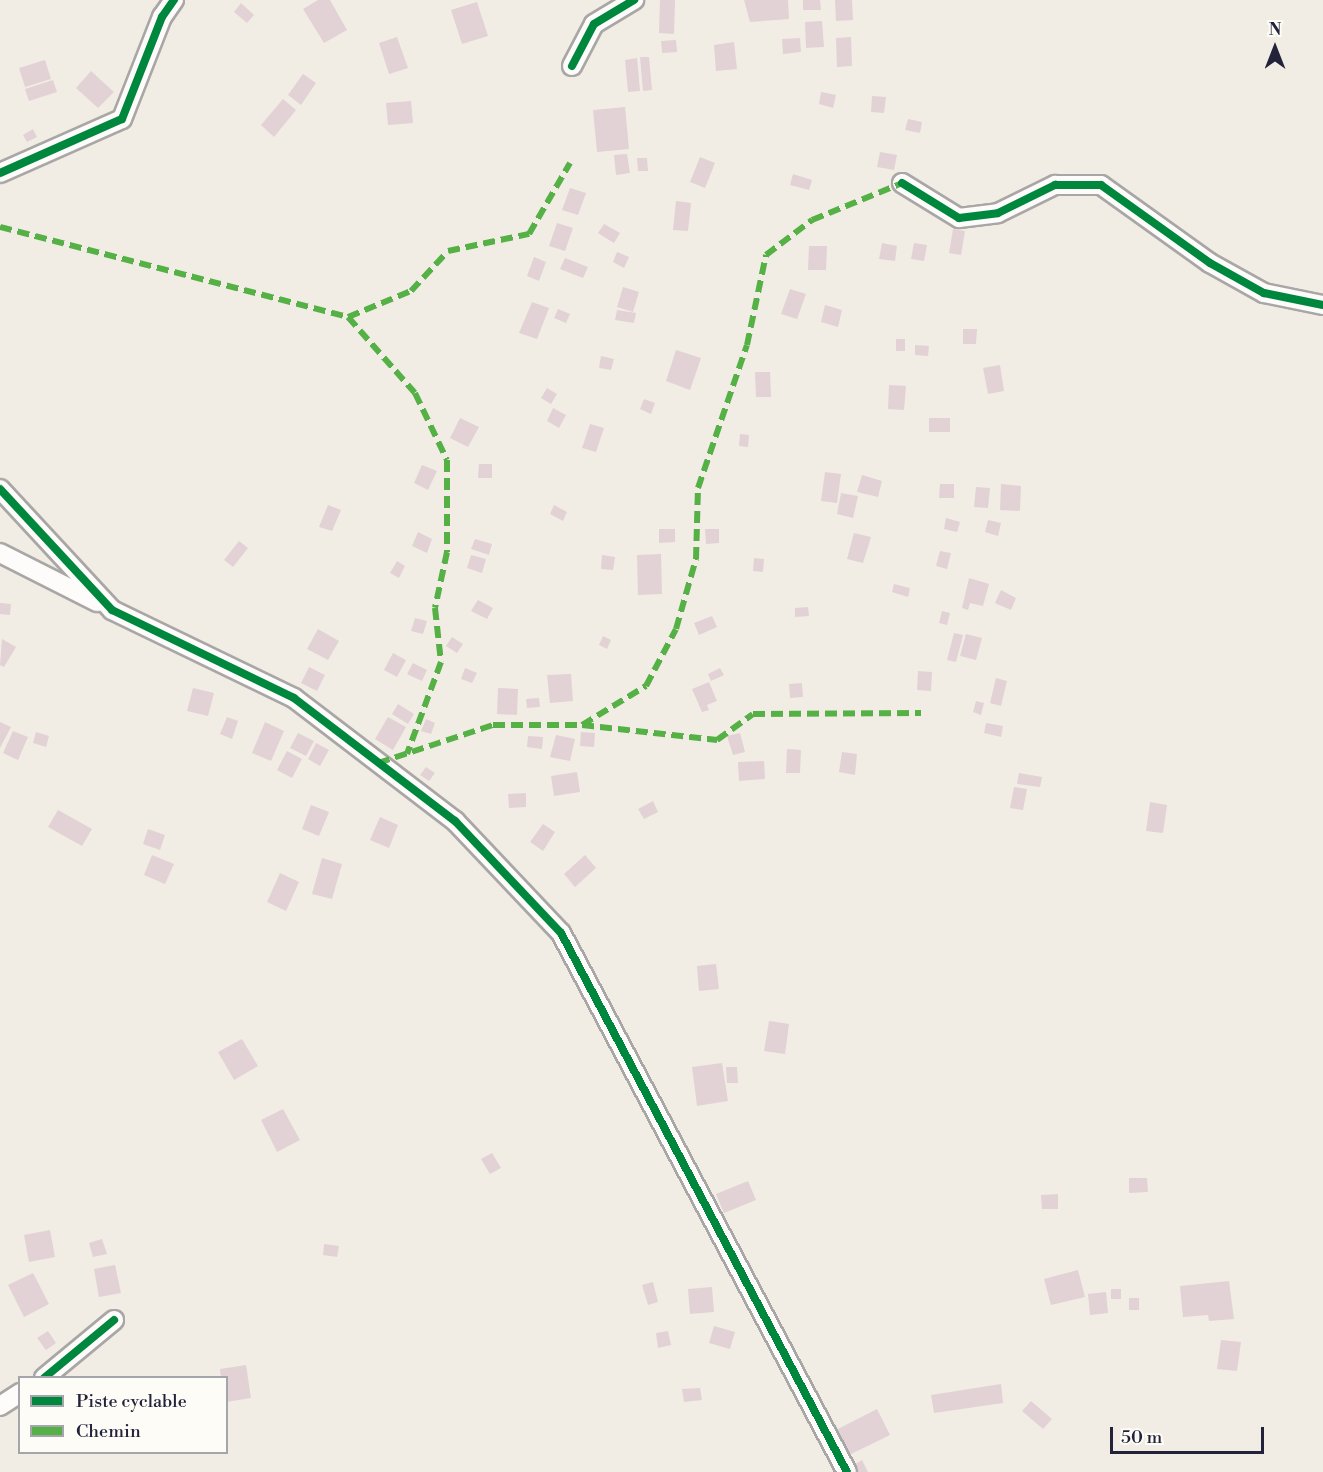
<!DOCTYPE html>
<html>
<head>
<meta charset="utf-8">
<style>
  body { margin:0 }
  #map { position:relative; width:1323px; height:1472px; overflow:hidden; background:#f1ede4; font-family:"Libre Bodoni",serif }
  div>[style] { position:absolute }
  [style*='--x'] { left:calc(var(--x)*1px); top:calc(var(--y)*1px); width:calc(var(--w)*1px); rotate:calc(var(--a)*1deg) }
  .building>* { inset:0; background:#e2d2d5 }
  .roads { filter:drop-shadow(2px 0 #a9a7a5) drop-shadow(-2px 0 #a9a7a5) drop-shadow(0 2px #a9a7a5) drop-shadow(0 -2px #a9a7a5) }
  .minor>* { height:18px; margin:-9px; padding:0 9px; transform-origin:9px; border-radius:9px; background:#fdfcfb }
  .quiet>* { height:6px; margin-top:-3px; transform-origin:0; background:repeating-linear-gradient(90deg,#55b146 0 12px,transparent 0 18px) }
  .cycleway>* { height:8px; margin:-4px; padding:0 4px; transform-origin:4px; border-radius:4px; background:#00873e }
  span { translate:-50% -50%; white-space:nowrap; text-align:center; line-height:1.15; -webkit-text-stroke:4.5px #fdfcf7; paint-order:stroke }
  .legend { position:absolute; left:18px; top:1376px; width:210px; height:78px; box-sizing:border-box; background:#fdfcf7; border:2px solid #a5a5ac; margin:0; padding:8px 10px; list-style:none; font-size:18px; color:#22223b }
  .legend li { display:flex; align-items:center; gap:12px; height:30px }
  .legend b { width:30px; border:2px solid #a5a5ac }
  .north { position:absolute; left:1245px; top:18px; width:60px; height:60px; -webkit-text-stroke:4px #fdfcf7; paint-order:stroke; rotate:0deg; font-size:16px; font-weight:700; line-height:24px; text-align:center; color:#22223b }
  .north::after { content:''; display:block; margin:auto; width:21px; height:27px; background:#22223b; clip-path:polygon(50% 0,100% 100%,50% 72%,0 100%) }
  .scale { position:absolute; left:1110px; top:1427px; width:154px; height:27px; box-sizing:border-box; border:3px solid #22223b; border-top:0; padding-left:8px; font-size:18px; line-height:21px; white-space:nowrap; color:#22223b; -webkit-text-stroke:4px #fdfcf7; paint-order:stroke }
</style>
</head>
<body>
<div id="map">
  <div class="building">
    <div style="clip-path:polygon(318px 0,330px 0,347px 30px,324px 43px,303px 9px)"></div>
    <div style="clip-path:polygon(660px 0,675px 0,674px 34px,659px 33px)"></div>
    <div style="clip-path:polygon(744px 0,788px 0,789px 19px,750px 22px)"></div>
    <div style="clip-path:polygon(803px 0,820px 0,821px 10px,803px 10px)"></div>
    <div style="clip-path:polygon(835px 0,852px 0,853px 20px,836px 21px)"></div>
    <div style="clip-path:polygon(477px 2px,488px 36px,462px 44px,451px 10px)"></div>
    <div style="clip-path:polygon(241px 3px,254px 15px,247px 23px,234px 12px)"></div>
    <div style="clip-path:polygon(822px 21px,824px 47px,806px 48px,805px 22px)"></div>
    <div style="clip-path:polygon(397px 37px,408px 68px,389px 74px,379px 43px)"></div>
    <div style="clip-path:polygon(851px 37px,852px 66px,837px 67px,836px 38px)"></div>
    <div style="clip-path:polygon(800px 38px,801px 52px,783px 54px,782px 39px)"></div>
    <div style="clip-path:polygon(676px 40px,677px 52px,662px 53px,661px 41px)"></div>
    <div style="clip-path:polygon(734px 42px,737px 69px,716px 71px,714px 45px)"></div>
    <div style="clip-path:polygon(640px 57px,649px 57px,652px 90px,643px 91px)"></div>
    <div style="clip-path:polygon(637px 58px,640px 91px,628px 92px,625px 60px)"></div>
    <div style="clip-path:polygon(45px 60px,51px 79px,25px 87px,19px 68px)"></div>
    <div style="clip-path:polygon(91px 71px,114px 92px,98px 108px,76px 88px)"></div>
    <div style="clip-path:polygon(303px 74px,316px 83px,301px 105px,288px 95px)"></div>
    <div style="clip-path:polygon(53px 80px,57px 92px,29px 101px,25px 89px)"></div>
    <div style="clip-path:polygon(821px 92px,836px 95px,833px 108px,819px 104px)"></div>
    <div style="clip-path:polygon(872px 96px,886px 97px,884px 113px,871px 112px)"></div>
    <div style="clip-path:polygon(283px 99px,296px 110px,274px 137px,261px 125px)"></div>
    <div style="clip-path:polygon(411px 101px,413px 123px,388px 125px,386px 103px)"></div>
    <div style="clip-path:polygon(625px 107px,629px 149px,597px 152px,593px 110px)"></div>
    <div style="clip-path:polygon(908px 119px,922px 122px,920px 133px,905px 130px)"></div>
    <div style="clip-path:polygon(33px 129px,37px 137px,27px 142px,23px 135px)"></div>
    <div style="clip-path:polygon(880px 152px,897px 155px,894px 170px,877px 167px)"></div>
    <div style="clip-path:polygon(627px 154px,630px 173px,616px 175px,614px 155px)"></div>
    <div style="clip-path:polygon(700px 157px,715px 163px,705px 188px,690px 182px)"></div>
    <div style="clip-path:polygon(637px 158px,647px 158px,648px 171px,638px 171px)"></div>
    <div style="clip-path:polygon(793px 174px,812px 180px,809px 190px,790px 185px)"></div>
    <div style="clip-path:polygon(570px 188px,586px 193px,578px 215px,562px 210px)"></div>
    <div style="clip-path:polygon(676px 201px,691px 203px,688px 231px,673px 230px)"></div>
    <div style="clip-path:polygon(557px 223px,573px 228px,565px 251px,549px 246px)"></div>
    <div style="clip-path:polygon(604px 224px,620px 233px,614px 243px,598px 233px)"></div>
    <div style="clip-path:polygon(953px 229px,965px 231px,961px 255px,949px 253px)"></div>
    <div style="clip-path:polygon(882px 243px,897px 246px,895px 261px,879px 259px)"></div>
    <div style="clip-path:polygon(914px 243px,927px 245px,924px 261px,911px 259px)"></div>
    <div style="clip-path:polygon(809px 246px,827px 246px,826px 270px,808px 270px)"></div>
    <div style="clip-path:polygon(617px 252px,629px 257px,624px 268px,613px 262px)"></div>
    <div style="clip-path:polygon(534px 257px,546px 262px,539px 281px,527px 276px)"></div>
    <div style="clip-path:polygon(565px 258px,588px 267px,583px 278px,560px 269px)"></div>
    <div style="clip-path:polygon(623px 287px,639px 292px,633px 312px,617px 307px)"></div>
    <div style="clip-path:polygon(790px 289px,806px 294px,797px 319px,781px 314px)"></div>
    <div style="clip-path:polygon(532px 302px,549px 308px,537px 339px,519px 333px)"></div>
    <div style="clip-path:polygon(825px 305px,842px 310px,838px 327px,821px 322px)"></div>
    <div style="clip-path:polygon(558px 309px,570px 314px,566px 323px,554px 318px)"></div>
    <div style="clip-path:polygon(617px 310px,636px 313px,634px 323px,615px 320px)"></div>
    <div style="clip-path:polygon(963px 329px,977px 329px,976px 344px,963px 344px)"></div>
    <div style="clip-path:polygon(896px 339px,905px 339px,905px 351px,896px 351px)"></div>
    <div style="clip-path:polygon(915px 345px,929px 346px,928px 356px,915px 355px)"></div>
    <div style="clip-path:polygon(676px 350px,701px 358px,690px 390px,666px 381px)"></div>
    <div style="clip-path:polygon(601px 356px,614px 359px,611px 370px,599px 368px)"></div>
    <div style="clip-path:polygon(1000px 365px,1004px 391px,988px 394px,983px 368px)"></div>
    <div style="clip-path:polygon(755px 372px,770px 372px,771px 397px,756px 397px)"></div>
    <div style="clip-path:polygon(889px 385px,906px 386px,904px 410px,888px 409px)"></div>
    <div style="clip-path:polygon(547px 388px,557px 394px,551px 404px,541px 398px)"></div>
    <div style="clip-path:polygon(644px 399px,655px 403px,651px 414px,640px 409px)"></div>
    <div style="clip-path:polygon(553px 408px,566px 415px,559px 428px,547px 421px)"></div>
    <div style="clip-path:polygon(460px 418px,479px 427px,468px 447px,450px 438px)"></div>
    <div style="clip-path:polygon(929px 418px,950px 418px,950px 432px,929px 432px)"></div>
    <div style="clip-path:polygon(590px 424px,604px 428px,596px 452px,582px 448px)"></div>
    <div style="clip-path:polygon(740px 434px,749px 435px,748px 447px,739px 446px)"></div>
    <div style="clip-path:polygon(479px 464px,492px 464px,492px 478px,478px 478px)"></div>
    <div style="clip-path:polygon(422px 465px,437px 471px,428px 490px,414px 483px)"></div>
    <div style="clip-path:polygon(825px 472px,841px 474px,837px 503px,821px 501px)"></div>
    <div style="clip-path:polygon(862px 475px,882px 481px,878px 497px,857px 492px)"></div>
    <div style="clip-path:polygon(940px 484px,954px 484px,954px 498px,939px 498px)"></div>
    <div style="clip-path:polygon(1001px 484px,1021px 486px,1020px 511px,1000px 510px)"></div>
    <div style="clip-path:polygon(976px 487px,990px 488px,988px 508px,974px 507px)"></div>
    <div style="clip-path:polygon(841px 493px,858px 496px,853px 518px,837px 514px)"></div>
    <div style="clip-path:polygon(328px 505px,341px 510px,332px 531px,319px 527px)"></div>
    <div style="clip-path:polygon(554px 505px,567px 512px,563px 521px,550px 514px)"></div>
    <div style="clip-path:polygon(946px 518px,960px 522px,957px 532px,944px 529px)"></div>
    <div style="clip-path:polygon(988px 520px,1001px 523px,998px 536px,985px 532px)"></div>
    <div style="clip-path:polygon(659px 529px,675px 529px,675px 542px,659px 543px)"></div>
    <div style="clip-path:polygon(705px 529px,719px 529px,719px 543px,706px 544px)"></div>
    <div style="clip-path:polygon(418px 532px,432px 539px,427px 553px,412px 546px)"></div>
    <div style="clip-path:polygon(854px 533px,871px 537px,863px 563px,847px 559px)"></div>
    <div style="clip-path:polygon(475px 539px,492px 544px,489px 555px,471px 549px)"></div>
    <div style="clip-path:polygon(239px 541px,248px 548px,233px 567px,224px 560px)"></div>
    <div style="clip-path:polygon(940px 551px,951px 553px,947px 569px,936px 566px)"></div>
    <div style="clip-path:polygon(661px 554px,662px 594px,638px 595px,637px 555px)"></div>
    <div style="clip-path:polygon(471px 555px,486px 559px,482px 573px,467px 568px)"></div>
    <div style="clip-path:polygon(602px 555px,615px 557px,613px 570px,601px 569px)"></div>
    <div style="clip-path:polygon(754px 558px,764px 559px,763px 572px,753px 571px)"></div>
    <div style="clip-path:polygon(397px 561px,405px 566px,399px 578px,390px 573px)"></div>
    <div style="clip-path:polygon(969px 578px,989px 584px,983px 606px,970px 603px,968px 610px,962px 608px)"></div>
    <div style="clip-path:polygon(894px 584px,910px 588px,908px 597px,892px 592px)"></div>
    <div style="clip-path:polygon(1001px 590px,1016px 598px,1011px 610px,995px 603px)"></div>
    <div style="clip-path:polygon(478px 600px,493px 608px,487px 619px,471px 611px)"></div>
    <div style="clip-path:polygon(0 603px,11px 604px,10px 615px,0 614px)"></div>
    <div style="clip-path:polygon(808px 607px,809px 616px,795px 617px,795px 608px)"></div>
    <div style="clip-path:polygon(942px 611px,950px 613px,947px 625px,939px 623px)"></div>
    <div style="clip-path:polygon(712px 616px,717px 627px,699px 635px,694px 623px)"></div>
    <div style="clip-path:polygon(415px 618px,427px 621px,423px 634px,411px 631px)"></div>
    <div style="clip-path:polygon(318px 629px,339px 641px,328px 660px,307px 649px)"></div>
    <div style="clip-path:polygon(954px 633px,963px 635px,956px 662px,947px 660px)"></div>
    <div style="clip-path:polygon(966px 634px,982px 638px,976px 660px,960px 656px)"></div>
    <div style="clip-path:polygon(603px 636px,611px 640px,607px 649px,599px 645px)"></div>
    <div style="clip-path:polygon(452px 637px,463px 644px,457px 653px,446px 646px)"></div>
    <div style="clip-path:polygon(2px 639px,16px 647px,4px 667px,0 665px)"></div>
    <div style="clip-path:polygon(393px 653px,406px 660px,397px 677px,384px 670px)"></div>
    <div style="clip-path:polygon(413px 663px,427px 670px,422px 681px,407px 674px)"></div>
    <div style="clip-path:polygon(309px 667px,325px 675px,317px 691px,301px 683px)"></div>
    <div style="clip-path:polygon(465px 668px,477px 673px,472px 683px,461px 679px)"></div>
    <div style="clip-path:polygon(720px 668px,724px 675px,711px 681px,708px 674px)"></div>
    <div style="clip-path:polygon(918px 671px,932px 672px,931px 691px,917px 690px)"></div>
    <div style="clip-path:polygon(571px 674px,573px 701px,550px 703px,547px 675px)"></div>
    <div style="clip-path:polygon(996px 678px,1007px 681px,1001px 706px,990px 703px)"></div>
    <div style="clip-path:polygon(709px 682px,717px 701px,707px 705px,709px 710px,702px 712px,692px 689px)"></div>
    <div style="clip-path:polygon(802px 683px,803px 697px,790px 698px,789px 684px)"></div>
    <div style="clip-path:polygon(193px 688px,214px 693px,208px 716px,187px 711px)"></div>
    <div style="clip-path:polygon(498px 688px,518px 689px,517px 715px,497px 714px)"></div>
    <div style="clip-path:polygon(539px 698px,540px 707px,527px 708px,526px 699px)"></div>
    <div style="clip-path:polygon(976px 701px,984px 703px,981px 715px,973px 712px)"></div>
    <div style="clip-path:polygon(398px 704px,414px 714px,408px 724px,392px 714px)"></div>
    <div style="clip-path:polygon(227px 717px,238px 721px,232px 739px,220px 734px)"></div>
    <div style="clip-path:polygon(388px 717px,406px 727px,393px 750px,375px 739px)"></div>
    <div style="clip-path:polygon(426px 719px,435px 723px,431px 734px,421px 731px)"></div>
    <div style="clip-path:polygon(0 722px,11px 727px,0 748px)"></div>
    <div style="clip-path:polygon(265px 722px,284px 731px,271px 761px,252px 753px)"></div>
    <div style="clip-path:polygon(986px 723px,1003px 726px,1001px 737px,984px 733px)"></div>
    <div style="clip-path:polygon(13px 731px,28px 737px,18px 760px,3px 753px)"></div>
    <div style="clip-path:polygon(36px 732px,49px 736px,46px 747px,33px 743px)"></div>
    <div style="clip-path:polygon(581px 732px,595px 733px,594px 747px,580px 746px)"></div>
    <div style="clip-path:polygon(298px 733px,314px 741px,306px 756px,290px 748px)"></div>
    <div style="clip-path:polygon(740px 733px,745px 752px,733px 755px,727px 736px)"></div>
    <div style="clip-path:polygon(556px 735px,575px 739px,570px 761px,550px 757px)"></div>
    <div style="clip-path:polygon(528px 736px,543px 737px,542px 749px,527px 747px)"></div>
    <div style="clip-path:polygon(316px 743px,329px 750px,320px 766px,308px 759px)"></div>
    <div style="clip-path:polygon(787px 749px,801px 750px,800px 773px,786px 773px)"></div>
    <div style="clip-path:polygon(287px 751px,302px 759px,292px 778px,277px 770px)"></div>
    <div style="clip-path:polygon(842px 752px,857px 754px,855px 775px,839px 772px)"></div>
    <div style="clip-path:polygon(764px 761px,765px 779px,739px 781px,738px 762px)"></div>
    <div style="clip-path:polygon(426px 767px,435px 773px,429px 781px,420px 775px)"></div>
    <div style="clip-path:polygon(577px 772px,580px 792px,554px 796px,551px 776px)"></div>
    <div style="clip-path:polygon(1019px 773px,1042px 777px,1040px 787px,1017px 784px)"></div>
    <div style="clip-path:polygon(1014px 787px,1027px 789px,1023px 810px,1010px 808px)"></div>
    <div style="clip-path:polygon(526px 793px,526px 807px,509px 808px,508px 794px)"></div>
    <div style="clip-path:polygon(653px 801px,658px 812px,644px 819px,638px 809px)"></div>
    <div style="clip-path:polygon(1150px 802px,1167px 805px,1163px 833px,1146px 831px)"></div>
    <div style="clip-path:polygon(311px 805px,329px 812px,319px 836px,302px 829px)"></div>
    <div style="clip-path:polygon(58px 810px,92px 829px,82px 846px,48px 827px)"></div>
    <div style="clip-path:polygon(380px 817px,398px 825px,389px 848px,370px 840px)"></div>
    <div style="clip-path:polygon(543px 824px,555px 832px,543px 851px,530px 842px)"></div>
    <div style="clip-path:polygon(148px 829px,165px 835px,160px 850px,143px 844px)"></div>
    <div style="clip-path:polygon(152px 855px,174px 864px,165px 884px,144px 875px)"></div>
    <div style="clip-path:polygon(585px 855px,596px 868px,575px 887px,564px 874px)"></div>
    <div style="clip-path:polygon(322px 858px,342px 864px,332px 899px,312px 894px)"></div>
    <div style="clip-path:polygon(280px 873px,299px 882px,286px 911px,267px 902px)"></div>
    <div style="clip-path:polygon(716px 964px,719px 989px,699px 991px,697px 966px)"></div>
    <div style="clip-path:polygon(769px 1021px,789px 1024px,785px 1054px,764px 1051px)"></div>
    <div style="clip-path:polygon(242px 1039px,258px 1066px,234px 1080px,218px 1052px)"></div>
    <div style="clip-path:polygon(722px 1063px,728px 1101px,697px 1106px,692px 1067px)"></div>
    <div style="clip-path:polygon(726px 1067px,737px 1067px,738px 1083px,727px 1083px)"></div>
    <div style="clip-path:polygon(283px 1109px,300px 1140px,277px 1152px,261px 1120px)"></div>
    <div style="clip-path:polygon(492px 1153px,501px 1168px,490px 1174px,481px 1159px)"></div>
    <div style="clip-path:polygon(1129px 1178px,1147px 1178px,1148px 1192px,1129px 1193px)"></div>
    <div style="clip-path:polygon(748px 1181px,756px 1200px,724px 1213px,716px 1194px)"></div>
    <div style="clip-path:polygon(1058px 1194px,1058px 1209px,1042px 1209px,1041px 1195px)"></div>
    <div style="clip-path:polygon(50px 1230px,55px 1257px,29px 1262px,24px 1235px)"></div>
    <div style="clip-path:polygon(102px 1239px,107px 1254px,93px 1257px,89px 1243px)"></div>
    <div style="clip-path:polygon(324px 1244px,339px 1246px,337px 1257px,323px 1255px)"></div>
    <div style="clip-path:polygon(115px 1265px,121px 1293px,99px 1297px,94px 1269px)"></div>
    <div style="clip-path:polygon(1078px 1270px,1085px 1297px,1051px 1305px,1044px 1279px)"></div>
    <div style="clip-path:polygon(33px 1273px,49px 1304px,24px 1317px,8px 1285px)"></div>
    <div style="clip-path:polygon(1229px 1281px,1234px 1319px,1209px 1321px,1208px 1315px,1183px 1317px,1180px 1286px)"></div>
    <div style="clip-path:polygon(653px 1282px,658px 1302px,648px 1305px,642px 1285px)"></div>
    <div style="clip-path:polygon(712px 1287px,714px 1312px,690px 1314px,688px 1289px)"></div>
    <div style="clip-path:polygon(1111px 1289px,1121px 1289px,1121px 1299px,1111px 1299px)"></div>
    <div style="clip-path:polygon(1106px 1292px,1108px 1313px,1090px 1315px,1088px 1294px)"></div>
    <div style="clip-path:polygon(1129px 1298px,1139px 1298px,1139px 1310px,1129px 1310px)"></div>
    <div style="clip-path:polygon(714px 1326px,735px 1332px,730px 1349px,709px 1343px)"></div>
    <div style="clip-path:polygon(48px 1331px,56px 1343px,46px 1350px,37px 1338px)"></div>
    <div style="clip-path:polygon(668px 1331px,671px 1345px,658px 1348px,656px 1333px)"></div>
    <div style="clip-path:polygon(1221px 1340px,1241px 1342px,1237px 1371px,1217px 1369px)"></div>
    <div style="clip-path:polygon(246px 1365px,251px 1398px,226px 1402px,226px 1378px,221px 1378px,220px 1369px)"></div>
    <div style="clip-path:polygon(1001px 1384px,1003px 1403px,934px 1413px,931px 1395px)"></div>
    <div style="clip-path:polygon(700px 1388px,702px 1400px,684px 1402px,682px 1389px)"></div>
    <div style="clip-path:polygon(1031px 1401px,1052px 1419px,1043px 1429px,1022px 1411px)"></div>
    <div style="clip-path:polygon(877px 1409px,890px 1435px,847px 1456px,834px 1431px)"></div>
    <div style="clip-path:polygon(862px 1460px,868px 1472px,857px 1472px,854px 1465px)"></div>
  </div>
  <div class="roads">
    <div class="minor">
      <div style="--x:572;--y:66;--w:47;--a:-62.4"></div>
      <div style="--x:594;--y:24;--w:47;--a:-31"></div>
      <div style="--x:0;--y:173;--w:133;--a:-23.9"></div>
      <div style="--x:122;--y:119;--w:110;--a:-68.6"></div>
      <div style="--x:162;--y:17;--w:21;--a:-55"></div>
      <div style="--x:902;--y:183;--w:67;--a:31.6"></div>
      <div style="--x:959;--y:218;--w:39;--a:-7"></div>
      <div style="--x:998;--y:213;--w:64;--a:-26.2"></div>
      <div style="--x:1055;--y:185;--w:46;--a:0"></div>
      <div style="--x:1101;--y:185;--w:134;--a:35.6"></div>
      <div style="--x:1210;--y:263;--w:62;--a:29.1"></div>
      <div style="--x:1264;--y:293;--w:60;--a:11.5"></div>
      <div style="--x:0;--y:489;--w:165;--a:47.2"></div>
      <div style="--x:112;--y:610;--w:202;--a:25.8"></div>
      <div style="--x:294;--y:698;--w:203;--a:37.4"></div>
      <div style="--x:455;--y:821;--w:154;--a:46.6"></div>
      <div style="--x:561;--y:933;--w:610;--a:62.05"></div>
      <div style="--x:0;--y:553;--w:109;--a:26.8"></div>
      <div style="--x:44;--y:1378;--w:91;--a:-39.6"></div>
      <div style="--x:0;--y:1406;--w:24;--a:-33"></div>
    </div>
  </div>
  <div class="quiet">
    <div style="--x:0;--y:227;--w:359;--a:14.5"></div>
    <div style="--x:348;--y:317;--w:68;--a:-22.4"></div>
    <div style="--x:411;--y:291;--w:54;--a:-47.2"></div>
    <div style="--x:448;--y:251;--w:83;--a:-11.9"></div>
    <div style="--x:529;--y:234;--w:82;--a:-60"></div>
    <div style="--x:348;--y:317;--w:101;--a:48.6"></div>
    <div style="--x:415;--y:393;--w:74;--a:64.5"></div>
    <div style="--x:447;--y:460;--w:92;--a:90"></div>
    <div style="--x:447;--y:552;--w:57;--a:102.1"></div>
    <div style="--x:435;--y:608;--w:54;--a:83.7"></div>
    <div style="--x:441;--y:662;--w:98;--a:110.3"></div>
    <div style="--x:582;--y:725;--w:75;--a:-31.4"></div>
    <div style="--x:646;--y:686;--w:64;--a:-62.2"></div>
    <div style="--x:676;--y:629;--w:73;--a:-74.1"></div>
    <div style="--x:696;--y:559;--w:71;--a:-88.4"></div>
    <div style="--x:698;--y:488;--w:151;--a:-71.1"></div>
    <div style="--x:747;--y:345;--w:92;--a:-78.1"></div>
    <div style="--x:766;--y:255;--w:58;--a:-37.3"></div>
    <div style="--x:812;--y:220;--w:97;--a:-22.3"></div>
    <div style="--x:378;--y:763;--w:121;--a:-18.3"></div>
    <div style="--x:493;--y:725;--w:89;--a:0"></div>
    <div style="--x:582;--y:725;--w:136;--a:6.3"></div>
    <div style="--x:717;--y:740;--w:44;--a:-35.8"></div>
    <div style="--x:753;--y:714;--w:168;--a:-0.3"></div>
  </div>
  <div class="cycleway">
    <div style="--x:572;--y:66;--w:47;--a:-62.4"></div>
    <div style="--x:594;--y:24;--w:47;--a:-31"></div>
    <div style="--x:0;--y:173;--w:133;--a:-23.9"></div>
    <div style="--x:122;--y:119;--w:110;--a:-68.6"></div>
    <div style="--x:162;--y:17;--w:21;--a:-55"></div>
    <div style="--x:902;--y:183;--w:67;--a:31.6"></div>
    <div style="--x:959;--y:218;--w:39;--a:-7"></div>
    <div style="--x:998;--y:213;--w:64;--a:-26.2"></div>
    <div style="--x:1055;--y:185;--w:46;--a:0"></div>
    <div style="--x:1101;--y:185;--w:134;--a:35.6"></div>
    <div style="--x:1210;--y:263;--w:62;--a:29.1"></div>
    <div style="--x:1264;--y:293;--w:60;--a:11.5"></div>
    <div style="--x:0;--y:489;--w:165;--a:47.2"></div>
    <div style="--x:112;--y:610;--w:202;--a:25.8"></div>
    <div style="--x:294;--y:698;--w:203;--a:37.4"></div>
    <div style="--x:455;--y:821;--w:154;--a:46.6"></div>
    <div style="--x:561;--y:933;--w:610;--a:62.05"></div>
    <div style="--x:44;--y:1378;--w:91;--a:-39.6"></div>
  </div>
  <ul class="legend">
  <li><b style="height:8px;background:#00873e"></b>Piste cyclable</li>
  <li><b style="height:8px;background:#55b146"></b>Chemin</li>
  </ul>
  <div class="north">N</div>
  <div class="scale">50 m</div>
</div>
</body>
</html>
